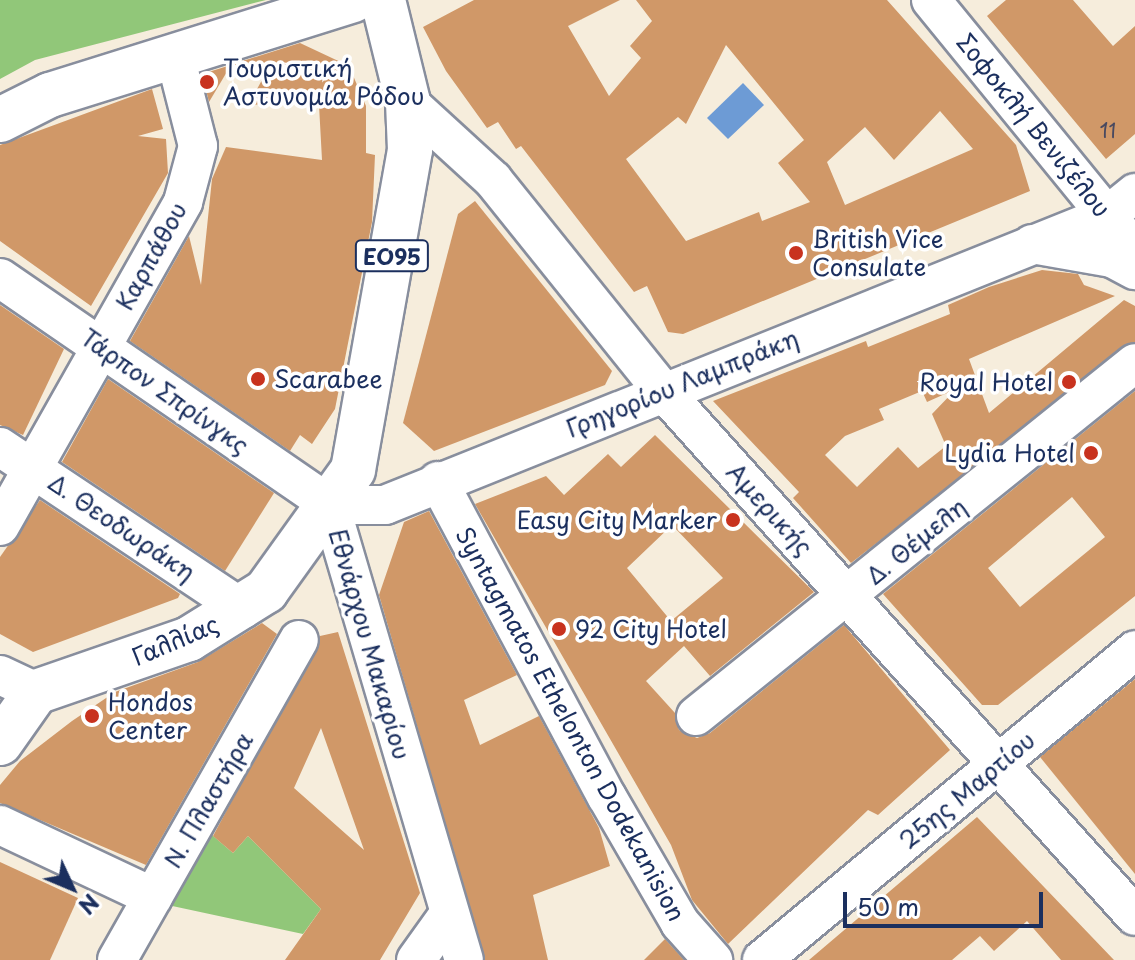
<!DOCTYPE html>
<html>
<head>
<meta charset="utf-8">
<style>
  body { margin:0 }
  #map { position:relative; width:1135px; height:960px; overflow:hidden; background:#f6eddc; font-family:"Playpen Sans",sans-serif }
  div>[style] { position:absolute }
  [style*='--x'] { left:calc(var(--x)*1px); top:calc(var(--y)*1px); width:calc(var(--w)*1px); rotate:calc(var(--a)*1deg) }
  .green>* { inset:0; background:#91c779 }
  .water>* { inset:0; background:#6d9bd5 }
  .building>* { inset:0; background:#d09868 }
  .roads { filter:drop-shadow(2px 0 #888e9d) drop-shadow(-2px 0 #888e9d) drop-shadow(0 2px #888e9d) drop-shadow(0 -2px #888e9d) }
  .minor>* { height:38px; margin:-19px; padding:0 19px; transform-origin:19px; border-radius:19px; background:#fff }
  .major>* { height:44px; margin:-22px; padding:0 22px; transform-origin:22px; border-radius:22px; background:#fff }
  .dots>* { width:22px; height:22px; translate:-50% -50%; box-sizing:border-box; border:4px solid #fff; border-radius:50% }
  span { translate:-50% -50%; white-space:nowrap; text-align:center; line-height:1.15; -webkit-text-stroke:7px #fff; paint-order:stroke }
  .number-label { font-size:20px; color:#484960 }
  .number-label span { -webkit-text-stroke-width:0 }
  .shield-label span { padding:2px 6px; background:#fff; border:2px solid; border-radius:6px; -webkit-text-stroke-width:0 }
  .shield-label { font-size:22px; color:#1b2f5e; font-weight:700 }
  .poi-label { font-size:24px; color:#1b2f5e }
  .left { translate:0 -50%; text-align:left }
  .right { translate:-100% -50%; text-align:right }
  .street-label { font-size:24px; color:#1b2f5e }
  .north { position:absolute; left:32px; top:848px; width:80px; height:80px; -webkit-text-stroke:6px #fff; paint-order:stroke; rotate:134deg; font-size:22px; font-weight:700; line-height:32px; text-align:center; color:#1b2f5e }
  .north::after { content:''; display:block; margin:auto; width:28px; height:36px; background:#1b2f5e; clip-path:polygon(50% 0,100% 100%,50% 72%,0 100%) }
  .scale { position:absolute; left:843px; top:892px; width:200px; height:36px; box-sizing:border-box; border:4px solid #1b2f5e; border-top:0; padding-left:10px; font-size:24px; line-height:28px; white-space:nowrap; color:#1b2f5e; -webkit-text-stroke:6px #fff; paint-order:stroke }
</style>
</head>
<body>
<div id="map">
  <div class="green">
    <div style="clip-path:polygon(0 0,266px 0,35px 60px,0 79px)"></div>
    <div style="clip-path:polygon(205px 829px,233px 853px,248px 836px,321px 909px,303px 934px,163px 904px)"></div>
  </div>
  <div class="water">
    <div style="clip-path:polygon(743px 83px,764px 105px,728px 139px,707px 118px)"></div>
  </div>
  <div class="building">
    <div style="clip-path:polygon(evenodd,474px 0,620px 0,568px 26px,609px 96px,641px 58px,630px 46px,652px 21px,636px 0,887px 0,1016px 145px,1030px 191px,683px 334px,668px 332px,647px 286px,634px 292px,521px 146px,516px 149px,498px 122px,487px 128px,446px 71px,423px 27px,474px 0,726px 45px,804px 140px,778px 163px,810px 202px,762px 221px,759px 212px,686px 241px,626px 159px,678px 117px,686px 124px,726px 45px,474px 0,940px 111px,973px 149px,845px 205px,827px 162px,865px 127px,894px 160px,940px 111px)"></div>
    <div style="clip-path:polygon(1006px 0,1073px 0,1113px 46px,1135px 26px,1135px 134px,1106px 159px,987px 16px)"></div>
    <div style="clip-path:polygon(300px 43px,349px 66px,366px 106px,366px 153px,375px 155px,372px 222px,335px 409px,312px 444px,300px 435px,290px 451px,130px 341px,189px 236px,201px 285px,212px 179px,226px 147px,322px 160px,319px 105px,304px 93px,247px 107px,262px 80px,233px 64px)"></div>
    <div style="clip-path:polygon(231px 65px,209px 102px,202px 74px)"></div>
    <div style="clip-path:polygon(152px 89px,163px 129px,138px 136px,166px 139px,168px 173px,91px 306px,0 241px,0 145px)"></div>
    <div style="clip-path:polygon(475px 201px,612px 371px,605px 385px,434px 451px,403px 423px,458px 214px)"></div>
    <div style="clip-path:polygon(evenodd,1042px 270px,1078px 274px,1084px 285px,1115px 296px,969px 359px,989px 413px,1124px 300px,1135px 306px,1135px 342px,851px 563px,793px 498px,799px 492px,713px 401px,866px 341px,868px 347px,950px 314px,948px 305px,989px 287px,1042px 270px,956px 389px,932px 414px,946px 446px,918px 468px,898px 447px,857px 487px,825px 455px,845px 436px,884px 420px,879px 409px,922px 391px,927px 402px,956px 389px)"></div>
    <div style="clip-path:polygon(0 305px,64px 349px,23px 435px,0 425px)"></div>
    <div style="clip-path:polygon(108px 379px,274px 493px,225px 571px,62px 462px)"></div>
    <div style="clip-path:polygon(evenodd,1135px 391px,1135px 596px,998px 705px,982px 705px,883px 594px,1135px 391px,1072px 497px,1105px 537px,1020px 607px,988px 568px,1072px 497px)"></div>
    <div style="clip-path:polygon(evenodd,655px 435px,814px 592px,710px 676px,684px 646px,646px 681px,675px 713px,679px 730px,697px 738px,710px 733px,844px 625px,950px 750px,878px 815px,868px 810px,728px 944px,692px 900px,671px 845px,475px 504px,546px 476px,564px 495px,608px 454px,621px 467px,655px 435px,672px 525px,723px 578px,671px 621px,627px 568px,672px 525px)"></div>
    <div style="clip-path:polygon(40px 500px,180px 594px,178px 598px,33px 652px,0 634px,0 557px)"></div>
    <div style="clip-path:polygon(429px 511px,517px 675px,464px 700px,480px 745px,539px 716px,599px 828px,610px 866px,533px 895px,548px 960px,485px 960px,379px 595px,404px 522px)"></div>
    <div style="clip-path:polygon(262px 623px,277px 634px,146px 865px,0 803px,0 785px,20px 761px,72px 721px,115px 692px,198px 662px)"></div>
    <div style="clip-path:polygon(evenodd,338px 632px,420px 893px,380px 960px,285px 960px,321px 909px,248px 836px,233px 853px,213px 836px,320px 636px,338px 632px,321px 728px,364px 850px,294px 788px,321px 728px)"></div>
    <div style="clip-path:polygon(1135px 679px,1135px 874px,1040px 757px)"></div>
    <div style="clip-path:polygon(977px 817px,1114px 960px,1061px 960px,1027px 921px,994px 951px,980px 936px,952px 960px,809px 960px)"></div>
    <div style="clip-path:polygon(0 862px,78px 898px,50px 960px,0 960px)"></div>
    <div style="clip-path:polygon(665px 939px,684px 960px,644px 960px)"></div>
  </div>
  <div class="roads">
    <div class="minor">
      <div style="--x:931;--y:0;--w:323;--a:50.8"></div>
      <div style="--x:408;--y:102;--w:115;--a:42.5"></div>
      <div style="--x:493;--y:180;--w:270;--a:51.2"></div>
      <div style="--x:662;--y:390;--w:707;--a:48.04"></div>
      <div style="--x:1032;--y:244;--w:81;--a:9.9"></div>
      <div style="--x:1112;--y:258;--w:26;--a:28"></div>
      <div style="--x:0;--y:278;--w:401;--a:34.5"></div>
      <div style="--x:0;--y:447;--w:292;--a:33.7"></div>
      <div style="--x:438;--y:481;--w:358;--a:61.9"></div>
      <div style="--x:607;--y:797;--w:146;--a:59.9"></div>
      <div style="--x:680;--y:923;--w:50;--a:48.3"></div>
      <div style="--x:330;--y:505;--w:55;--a:0"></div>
      <div style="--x:385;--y:505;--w:779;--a:-21.86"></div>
      <div style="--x:1108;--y:215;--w:35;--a:-39"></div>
      <div style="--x:330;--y:505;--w:474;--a:73.6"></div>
      <div style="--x:0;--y:526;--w:372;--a:-60.5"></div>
      <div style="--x:183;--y:202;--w:58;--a:-75"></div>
      <div style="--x:198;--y:146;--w:93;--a:-104.3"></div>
      <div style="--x:0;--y:675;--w:40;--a:25"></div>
      <div style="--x:696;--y:716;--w:563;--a:-38.8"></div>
      <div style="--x:0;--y:825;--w:169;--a:25.2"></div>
      <div style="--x:117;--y:960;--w:368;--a:-60.4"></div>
      <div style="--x:416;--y:960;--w:57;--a:-54.3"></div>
      <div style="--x:762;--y:960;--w:485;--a:-39.7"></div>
    </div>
    <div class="major">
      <div style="--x:0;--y:120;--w:56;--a:-26.6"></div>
      <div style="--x:50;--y:95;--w:318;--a:-17.4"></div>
      <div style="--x:0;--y:743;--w:62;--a:-54.8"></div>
      <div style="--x:36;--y:692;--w:162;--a:-19.1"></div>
      <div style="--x:189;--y:639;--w:91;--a:-31.9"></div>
      <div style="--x:266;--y:591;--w:149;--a:-54.3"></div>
      <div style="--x:353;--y:470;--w:325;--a:-79.9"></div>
      <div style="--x:410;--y:150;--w:48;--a:-92.4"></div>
      <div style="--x:408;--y:102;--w:105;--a:-103.8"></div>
    </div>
  </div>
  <div class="dots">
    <div style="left:207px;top:82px;background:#c8321e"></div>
    <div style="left:796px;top:253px;background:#c8321e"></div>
    <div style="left:258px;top:379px;background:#c8321e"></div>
    <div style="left:1069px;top:382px;background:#c8321e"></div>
    <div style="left:1091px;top:453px;background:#c8321e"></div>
    <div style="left:733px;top:520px;background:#c8321e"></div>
    <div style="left:559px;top:629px;background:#c8321e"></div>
    <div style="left:92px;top:716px;background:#c8321e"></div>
  </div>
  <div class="number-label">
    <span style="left:1108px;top:130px">11</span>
  </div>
  <div class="shield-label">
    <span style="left:392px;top:256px">ΕΟ95</span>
  </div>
  <div class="poi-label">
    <span class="left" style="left:223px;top:82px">Τουριστική<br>Αστυνομία Ρόδου</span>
    <span class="left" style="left:812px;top:253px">British Vice<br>Consulate</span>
    <span class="left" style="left:274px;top:379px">Scarabee</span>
    <span class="right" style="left:1053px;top:382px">Royal Hotel</span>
    <span class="right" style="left:1075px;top:453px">Lydia Hotel</span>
    <span class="right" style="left:717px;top:520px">Easy City Marker</span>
    <span class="left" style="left:575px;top:629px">92 City Hotel</span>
    <span class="left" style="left:108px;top:716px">Hondos<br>Center</span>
  </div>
  <div class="street-label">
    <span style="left:1034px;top:125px;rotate:51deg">Σοφοκλή Βενιζέλου</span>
    <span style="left:151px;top:256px;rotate:-61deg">Καρπάθου</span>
    <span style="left:682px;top:383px;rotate:-22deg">Γρηγορίου Λαμπράκη</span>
    <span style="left:165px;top:391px;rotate:35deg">Τάρπον Σπρίνγκς</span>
    <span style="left:770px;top:509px;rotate:48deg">Αμερικής</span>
    <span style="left:122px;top:527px;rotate:34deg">Δ. Θεοδωράκη</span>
    <span style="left:916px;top:541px;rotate:-39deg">Δ. Θέμελη</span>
    <span style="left:175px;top:640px;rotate:-23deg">Γαλλίας</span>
    <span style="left:370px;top:644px;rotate:74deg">Εθνάρχου Μακαρίου</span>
    <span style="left:571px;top:724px;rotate:61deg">Syntagmatos Ethelonton Dodekanision</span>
    <span style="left:967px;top:790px;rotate:-40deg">25ης Μαρτίου</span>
    <span style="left:208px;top:800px;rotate:-60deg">Ν. Πλαστήρα</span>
  </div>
  <div class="north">N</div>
  <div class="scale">50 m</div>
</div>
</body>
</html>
